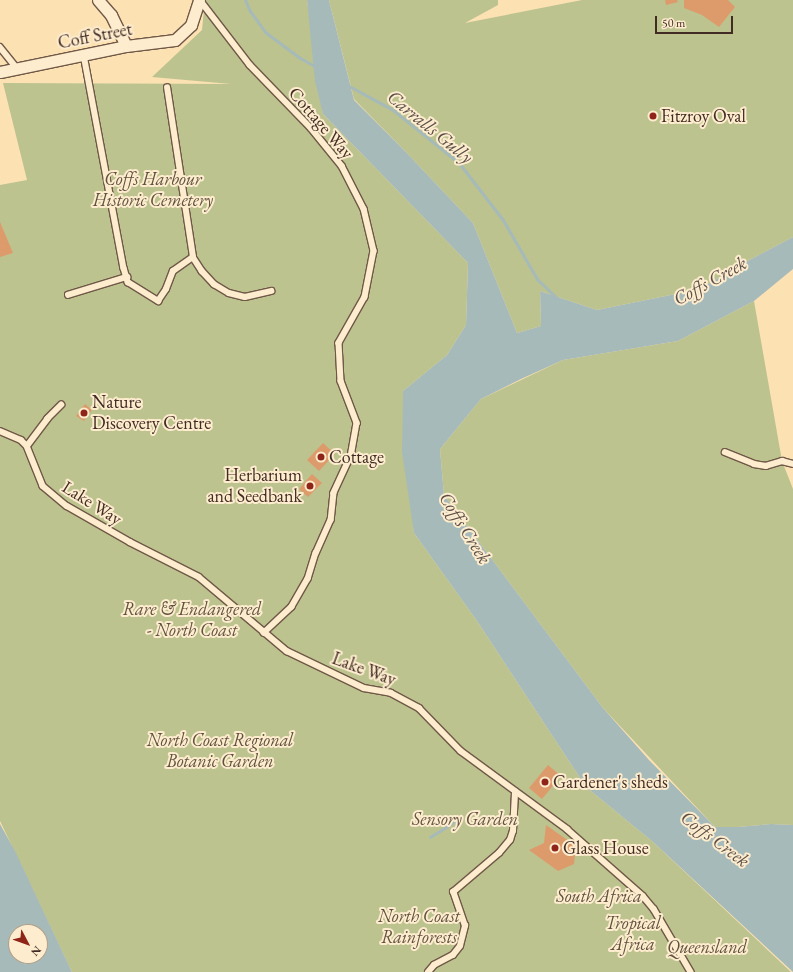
<!DOCTYPE html>
<html>
<head>
<meta charset="utf-8">
<style>
  body { margin:0 }
  #map { position:relative; width:793px; height:972px; overflow:hidden; background:#fce1b3; font-family:"EB Garamond",serif }
  div>[style] { position:absolute }
  [style*='--x'] { left:calc(var(--x)*1px); top:calc(var(--y)*1px); width:calc(var(--w)*1px); rotate:calc(var(--a)*1deg) }
  .green>* { inset:0; background:#bcc38f }
  .water>* { inset:0; background:#a6bab9 }
  .stream>* { height:3px; margin:-1.5px; padding:0 1.5px; transform-origin:1.5px; border-radius:1.5px; background:#a6bab9 }
  .building>* { inset:0; background:#dd9b6c }
  .roads { filter:drop-shadow(1px 0 #705847) drop-shadow(-1px 0 #705847) drop-shadow(0 1px #705847) drop-shadow(0 -1px #705847) }
  .lane>* { height:5.5px; margin:-2.75px; padding:0 2.75px; transform-origin:2.75px; border-radius:2.75px; background:#fdecce }
  .street>* { height:11px; margin:-5.5px; padding:0 5.5px; transform-origin:5.5px; border-radius:5.5px; background:#fdecce }
  .dots>* { width:11px; height:11px; translate:-50% -50%; box-sizing:border-box; border:2px solid #fdecce; border-radius:50% }
  span { translate:-50% -50%; white-space:nowrap; text-align:center; line-height:1.15; -webkit-text-stroke:4px #fdecce; paint-order:stroke }
  .street-label { font-size:18px; color:#422b23 }
  .poi-label { font-size:18px; color:#422b23 }
  .left { translate:0 -50%; text-align:left }
  .right { translate:-100% -50%; text-align:right }
  .park-label { font-size:18px; color:#60513e; font-style:italic }
  .water-label { font-size:19px; color:#5b4f48; font-style:italic }
  .north { position:absolute; left:8px; top:924px; width:40px; height:40px; box-sizing:border-box; background:#fdecce; border:1px solid #b29f8a; border-radius:50%; rotate:131deg; font-size:11px; font-weight:700; line-height:16px; text-align:center; color:#422b23 }
  .north::after { content:''; display:block; margin:auto; width:14px; height:18px; background:#8f2418; clip-path:polygon(50% 0,100% 100%,50% 72%,0 100%) }
  .scale { position:absolute; left:655px; top:16px; width:78px; height:18px; box-sizing:border-box; border:2px solid #422b23; border-top:0; padding-left:5px; font-size:12px; line-height:14px; white-space:nowrap; color:#422b23; -webkit-text-stroke:3px #fdecce; paint-order:stroke }
</style>
</head>
<body>
<div id="map">
  <div class="green">
    <div style="clip-path:polygon(205px 0,307px 0,323px 114px,468px 263px,466px 325px,447px 355px,403px 391px,414px 533px,477px 621px,586px 787px,653px 842px,791px 972px,72px 972px,0 821px,0 185px,27px 180px,3px 83px,231px 84px,152px 77px,202px 30px)"></div>
    <div style="clip-path:polygon(329px 0,498px 0,498px 5px,465px 23px,582px 0,793px 0,793px 237px,734px 268px,700px 289px,597px 310px,540px 291px,541px 326px,517px 333px,473px 223px,404px 150px,354px 99px)"></div>
    <div style="clip-path:polygon(754px 301px,782px 461px,793px 489px,793px 825px,771px 824px,738px 827px,715px 827px,603px 708px,444px 495px,440px 449px,481px 399px,563px 360px,678px 341px)"></div>
  </div>
  <div class="water">
    <div style="clip-path:polygon(307px 0,329px 0,354px 100px,404px 150px,473px 223px,517px 333px,541px 326px,540px 291px,597px 310px,700px 289px,734px 268px,793px 237px,793px 269px,754px 301px,678px 341px,563px 360px,521px 379px,481px 399px,440px 449px,444px 495px,603px 708px,649px 760px,715px 827px,738px 827px,771px 824px,793px 825px,793px 972px,653px 842px,586px 787px,477px 621px,414px 533px,402px 452px,403px 391px,447px 355px,466px 325px,468px 263px,323px 114px,315px 81px)"></div>
    <div style="clip-path:polygon(evenodd,0 824px,15px 851px,72px 972px,0 972px,0 824px,16px 932px,40px 932px,40px 956px,16px 956px,16px 932px)"></div>
  </div>
  <div class="stream">
    <div style="--x:245;--y:0;--w:12;--a:66"></div>
    <div style="--x:250;--y:11;--w:26;--a:54"></div>
    <div style="--x:265;--y:32;--w:44;--a:36.6"></div>
    <div style="--x:300;--y:58;--w:18;--a:29"></div>
    <div style="--x:349;--y:86;--w:50;--a:28.6"></div>
    <div style="--x:393;--y:110;--w:85;--a:38.8"></div>
    <div style="--x:459;--y:163;--w:72;--a:52.3"></div>
    <div style="--x:503;--y:220;--w:68;--a:60"></div>
    <div style="--x:537;--y:279;--w:28;--a:44"></div>
    <div style="--x:430;--y:837;--w:25;--a:-32"></div>
    <div style="--x:451;--y:824;--w:12;--a:-42"></div>
  </div>
  <div class="building">
    <div style="clip-path:polygon(665px 0,677px 0,678px 2px,666px 5px)"></div>
    <div style="clip-path:polygon(684px 0,728px 0,735px 7px,719px 27px,702px 15px,684px 8px)"></div>
    <div style="clip-path:polygon(0 222px,13px 253px,0 257px)"></div>
    <div style="clip-path:polygon(85px 404px,92px 410px,84px 421px,76px 416px)"></div>
    <div style="clip-path:polygon(323px 443px,335px 454px,319px 471px,307px 460px)"></div>
    <div style="clip-path:polygon(312px 474px,322px 483px,308px 497px,299px 489px)"></div>
    <div style="clip-path:polygon(548px 765px,561px 776px,542px 799px,529px 788px)"></div>
    <div style="clip-path:polygon(546px 825px,576px 846px,574px 864px,558px 871px,529px 850px,544px 843px)"></div>
  </div>
  <div class="roads">
    <div class="lane">
      <div style="--x:200;--y:0;--w:82;--a:52.4"></div>
      <div style="--x:250;--y:65;--w:88;--a:45.9"></div>
      <div style="--x:311;--y:128;--w:49;--a:50.8"></div>
      <div style="--x:342;--y:166;--w:48;--a:62.9"></div>
      <div style="--x:364;--y:209;--w:43;--a:76.6"></div>
      <div style="--x:374;--y:251;--w:47;--a:101.1"></div>
      <div style="--x:365;--y:297;--w:53;--a:119.5"></div>
      <div style="--x:339;--y:343;--w:38;--a:87"></div>
      <div style="--x:341;--y:381;--w:45;--a:69.1"></div>
      <div style="--x:357;--y:423;--w:34;--a:100"></div>
      <div style="--x:351;--y:456;--w:41;--a:114.7"></div>
      <div style="--x:334;--y:493;--w:27;--a:96"></div>
      <div style="--x:331;--y:520;--w:36;--a:114"></div>
      <div style="--x:316;--y:553;--w:27;--a:107"></div>
      <div style="--x:308;--y:579;--w:32;--a:120"></div>
      <div style="--x:292;--y:607;--w:38;--a:137"></div>
      <div style="--x:0;--y:47;--w:27;--a:51"></div>
      <div style="--x:84;--y:55;--w:217;--a:79.4"></div>
      <div style="--x:124;--y:268;--w:15;--a:74"></div>
      <div style="--x:128;--y:282;--w:36;--a:32"></div>
      <div style="--x:158;--y:301;--w:14;--a:-56"></div>
      <div style="--x:166;--y:289;--w:19;--a:-69"></div>
      <div style="--x:173;--y:271;--w:24;--a:-35"></div>
      <div style="--x:193;--y:257;--w:171;--a:-98.7"></div>
      <div style="--x:193;--y:257;--w:17;--a:57"></div>
      <div style="--x:202;--y:271;--w:18;--a:47"></div>
      <div style="--x:214;--y:284;--w:17;--a:31"></div>
      <div style="--x:229;--y:293;--w:16;--a:14"></div>
      <div style="--x:245;--y:297;--w:27;--a:-13"></div>
      <div style="--x:68;--y:295;--w:62;--a:-17"></div>
      <div style="--x:0;--y:431;--w:23;--a:23"></div>
      <div style="--x:21;--y:440;--w:8;--a:45"></div>
      <div style="--x:27;--y:446;--w:43;--a:68.2"></div>
      <div style="--x:43;--y:486;--w:31;--a:40"></div>
      <div style="--x:67;--y:506;--w:73;--a:29.7"></div>
      <div style="--x:130;--y:542;--w:77;--a:26.9"></div>
      <div style="--x:199;--y:577;--w:115;--a:40.1"></div>
      <div style="--x:287;--y:651;--w:85;--a:25.7"></div>
      <div style="--x:364;--y:688;--w:27;--a:10"></div>
      <div style="--x:391;--y:693;--w:32;--a:28"></div>
      <div style="--x:419;--y:708;--w:60;--a:45.7"></div>
      <div style="--x:461;--y:751;--w:132;--a:36.3"></div>
      <div style="--x:567;--y:829;--w:101;--a:41.4"></div>
      <div style="--x:643;--y:896;--w:17;--a:50"></div>
      <div style="--x:654;--y:909;--w:73;--a:59.6"></div>
      <div style="--x:27;--y:446;--w:34;--a:-53"></div>
      <div style="--x:47;--y:419;--w:20;--a:-45"></div>
      <div style="--x:725;--y:452;--w:31;--a:22"></div>
      <div style="--x:754;--y:464;--w:12;--a:9"></div>
      <div style="--x:766;--y:466;--w:17;--a:-17"></div>
      <div style="--x:782;--y:461;--w:11;--a:15"></div>
      <div style="--x:428;--y:972;--w:9;--a:-49"></div>
      <div style="--x:434;--y:965;--w:21;--a:-28"></div>
      <div style="--x:453;--y:955;--w:11;--a:-52"></div>
      <div style="--x:460;--y:946;--w:21;--a:-76"></div>
      <div style="--x:465;--y:926;--w:36;--a:-109"></div>
      <div style="--x:453;--y:892;--w:60;--a:-40.3"></div>
      <div style="--x:499;--y:853;--w:17;--a:-50"></div>
      <div style="--x:510;--y:840;--w:9;--a:-72"></div>
      <div style="--x:513;--y:831;--w:39;--a:-87"></div>
    </div>
    <div class="street">
      <div style="--x:98;--y:0;--w:20;--a:49"></div>
      <div style="--x:111;--y:15;--w:34;--a:64"></div>
      <div style="--x:0;--y:72;--w:129;--a:-11.7"></div>
      <div style="--x:126;--y:46;--w:49;--a:-7"></div>
      <div style="--x:175;--y:40;--w:22;--a:-43"></div>
      <div style="--x:191;--y:25;--w:26;--a:-72"></div>
    </div>
  </div>
  <div class="dots">
    <div style="left:653px;top:116px;background:#8f2418"></div>
    <div style="left:84px;top:413px;background:#8f2418"></div>
    <div style="left:321px;top:457px;background:#8f2418"></div>
    <div style="left:310px;top:486px;background:#8f2418"></div>
    <div style="left:545px;top:782px;background:#8f2418"></div>
    <div style="left:555px;top:848px;background:#8f2418"></div>
  </div>
  <div class="street-label">
    <span style="left:95px;top:36px;rotate:-11deg">Coff Street</span>
    <span style="left:321px;top:123px;rotate:49deg">Cottage Way</span>
    <span style="left:92px;top:503px;rotate:32deg">Lake Way</span>
    <span style="left:364px;top:669px;rotate:20deg">Lake Way</span>
  </div>
  <div class="poi-label">
    <span class="left" style="left:661px;top:116px">Fitzroy Oval</span>
    <span class="left" style="left:92px;top:413px">Nature<br>Discovery Centre</span>
    <span class="left" style="left:329px;top:457px">Cottage</span>
    <span class="right" style="left:302px;top:486px">Herbarium<br>and Seedbank</span>
    <span class="left" style="left:553px;top:782px">Gardener's sheds</span>
    <span class="left" style="left:563px;top:848px">Glass House</span>
  </div>
  <div class="park-label">
    <span style="left:153px;top:190px">Coffs Harbour<br>Historic Cemetery</span>
    <span style="left:192px;top:620px">Rare &amp; Endangered<br>- North Coast</span>
    <span style="left:220px;top:751px">North Coast Regional<br>Botanic Garden</span>
    <span style="left:465px;top:819px">Sensory Garden</span>
    <span style="left:599px;top:896px">South Africa</span>
    <span style="left:419px;top:927px">North Coast<br>Rainforests</span>
    <span style="left:633px;top:934px">Tropical<br>Africa</span>
    <span style="left:707px;top:947px">Queensland</span>
  </div>
  <div class="water-label">
    <span style="left:430px;top:127px;rotate:39deg">Carralls Gully</span>
    <span style="left:710px;top:281px;rotate:-29deg">Coffs Creek</span>
    <span style="left:465px;top:528px;rotate:58deg">Coffs Creek</span>
    <span style="left:715px;top:839px;rotate:37deg">Coffs Creek</span>
  </div>
  <div class="north">N</div>
  <div class="scale">50 m</div>
</div>
</body>
</html>
